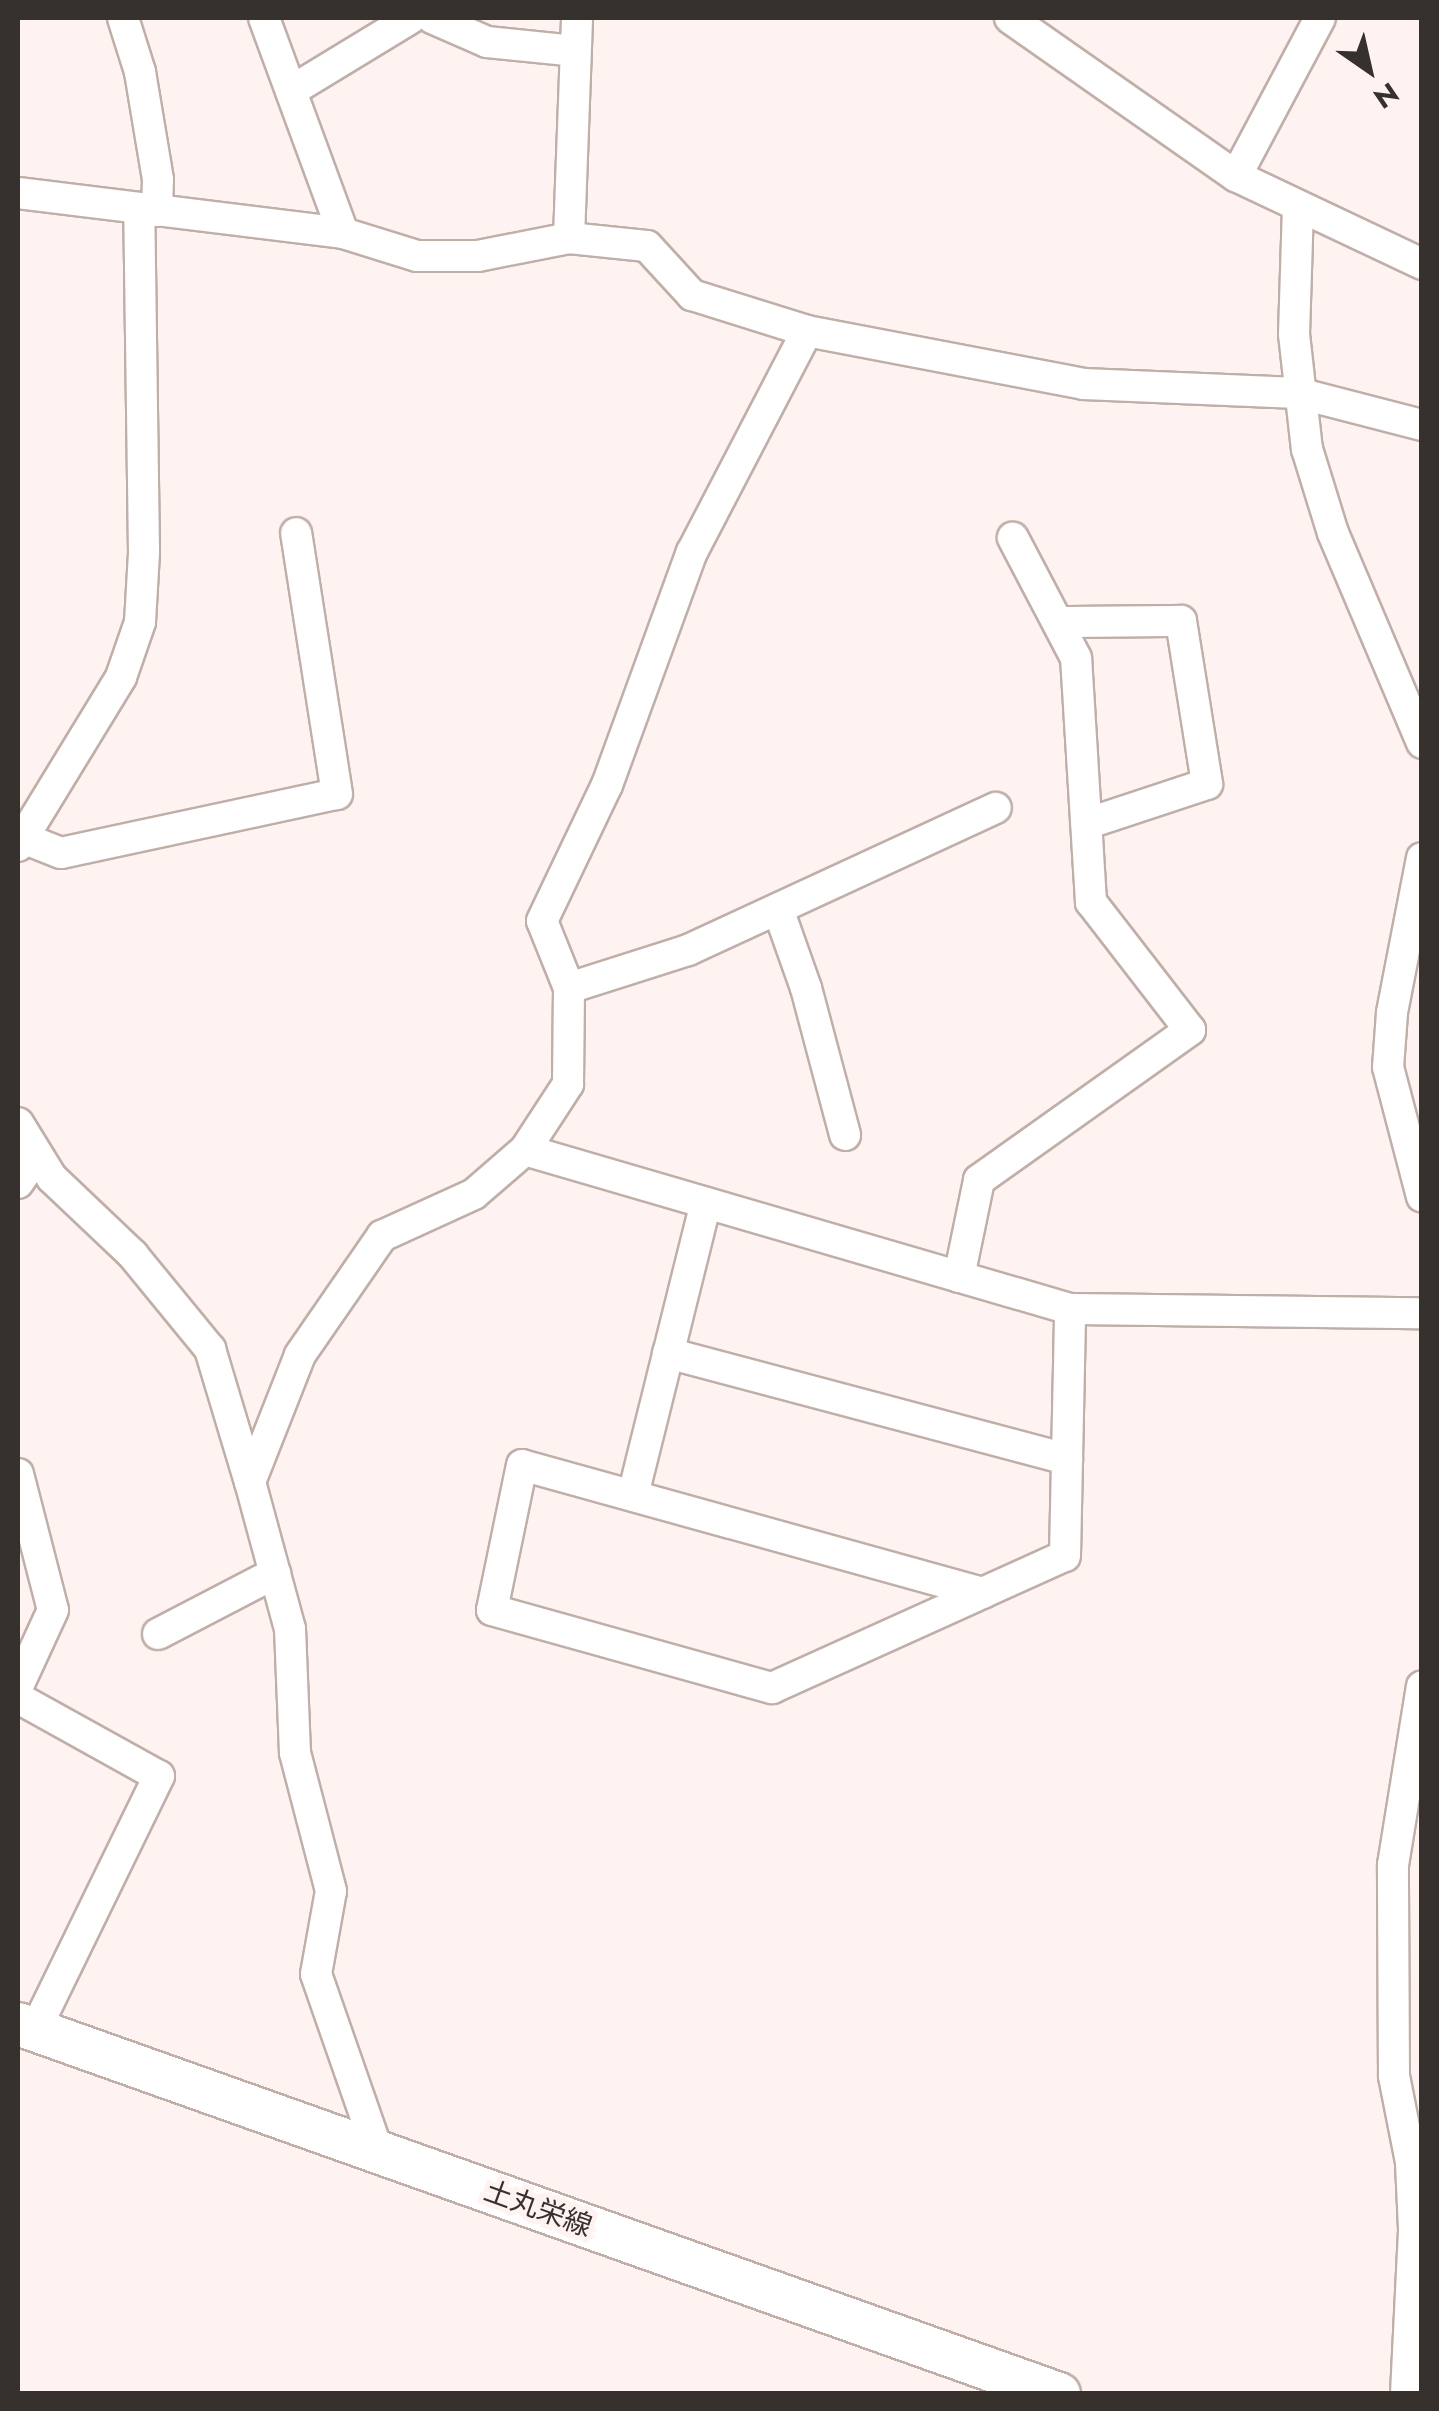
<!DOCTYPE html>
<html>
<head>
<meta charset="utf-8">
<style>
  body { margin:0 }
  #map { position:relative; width:1439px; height:2411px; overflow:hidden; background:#fef3f0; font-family:Jost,"Noto Sans JP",sans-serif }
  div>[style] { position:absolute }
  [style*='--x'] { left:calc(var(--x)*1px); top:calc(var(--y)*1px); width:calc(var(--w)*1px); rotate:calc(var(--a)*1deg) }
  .roads { filter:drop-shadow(2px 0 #c0afa9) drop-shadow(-2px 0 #c0afa9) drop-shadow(0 2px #c0afa9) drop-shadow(0 -2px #c0afa9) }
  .minor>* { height:30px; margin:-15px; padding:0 15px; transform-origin:15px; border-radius:15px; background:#fff }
  .secondary>* { height:42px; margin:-21px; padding:0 21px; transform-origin:21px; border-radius:21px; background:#fff }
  span { translate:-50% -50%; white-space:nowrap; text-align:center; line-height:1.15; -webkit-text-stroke:10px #fef3f0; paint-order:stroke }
  .street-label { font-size:28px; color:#37312e }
  .frame { position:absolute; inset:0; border:20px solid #37312e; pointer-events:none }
  .north { position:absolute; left:1319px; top:20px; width:100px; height:100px; -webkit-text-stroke:8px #fef3f0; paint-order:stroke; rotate:146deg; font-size:28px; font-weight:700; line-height:40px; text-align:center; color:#37312e }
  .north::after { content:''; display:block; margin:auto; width:35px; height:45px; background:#37312e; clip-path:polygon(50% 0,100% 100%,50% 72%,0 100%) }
</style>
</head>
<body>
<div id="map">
  <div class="roads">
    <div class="minor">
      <div style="--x:123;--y:18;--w:57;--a:72.5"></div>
      <div style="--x:140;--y:72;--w:109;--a:80.5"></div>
      <div style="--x:158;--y:180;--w:31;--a:92"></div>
      <div style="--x:264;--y:18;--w:229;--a:69.8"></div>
      <div style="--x:432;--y:18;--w:60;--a:23.6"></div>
      <div style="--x:487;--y:42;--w:88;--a:5.8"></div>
      <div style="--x:1010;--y:18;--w:276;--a:35"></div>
      <div style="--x:1236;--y:176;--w:206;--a:25.3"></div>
      <div style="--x:291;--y:91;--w:140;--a:-31.3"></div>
      <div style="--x:1236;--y:176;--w:179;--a:-62"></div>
      <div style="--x:18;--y:193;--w:327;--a:7"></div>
      <div style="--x:343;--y:233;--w:77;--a:17.3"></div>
      <div style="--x:417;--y:256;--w:61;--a:0"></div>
      <div style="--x:478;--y:256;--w:93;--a:-11.2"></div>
      <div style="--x:569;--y:238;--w:78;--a:5.9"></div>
      <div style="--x:647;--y:246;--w:67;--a:47.4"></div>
      <div style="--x:692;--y:295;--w:121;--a:17.4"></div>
      <div style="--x:1298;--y:207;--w:127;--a:91.8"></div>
      <div style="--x:1294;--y:334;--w:116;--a:83.6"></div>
      <div style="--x:1307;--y:449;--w:88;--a:72.8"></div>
      <div style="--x:1333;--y:533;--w:228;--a:67"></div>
      <div style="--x:569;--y:238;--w:220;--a:-87.9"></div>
      <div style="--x:1059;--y:622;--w:122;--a:-0.5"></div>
      <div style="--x:1181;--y:621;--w:165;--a:80.9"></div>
      <div style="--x:1207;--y:784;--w:127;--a:161.7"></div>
      <div style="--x:18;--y:836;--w:46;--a:21.6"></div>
      <div style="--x:61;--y:853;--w:282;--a:-12.1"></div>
      <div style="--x:337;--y:794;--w:264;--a:-98.9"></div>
      <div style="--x:18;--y:846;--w:198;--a:-58.6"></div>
      <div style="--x:121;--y:677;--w:58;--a:-70.9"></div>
      <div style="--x:140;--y:622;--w:70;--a:-86.7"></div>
      <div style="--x:144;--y:552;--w:343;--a:-90.8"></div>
      <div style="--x:1422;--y:858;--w:158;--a:101"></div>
      <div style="--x:1392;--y:1013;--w:54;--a:94.2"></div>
      <div style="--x:1388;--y:1067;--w:134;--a:75.3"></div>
      <div style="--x:778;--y:909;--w:84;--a:70.5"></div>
      <div style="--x:806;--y:988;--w:152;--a:75.1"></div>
      <div style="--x:569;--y:988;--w:125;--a:-17.7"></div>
      <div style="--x:688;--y:950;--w:339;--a:-24.8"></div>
      <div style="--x:18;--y:1123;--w:65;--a:58.3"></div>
      <div style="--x:52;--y:1178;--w:112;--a:43.5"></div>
      <div style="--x:133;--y:1255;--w:122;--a:50.7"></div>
      <div style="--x:210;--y:1349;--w:139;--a:73.3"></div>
      <div style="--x:525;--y:1150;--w:568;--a:16.26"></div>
      <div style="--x:1070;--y:1309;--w:352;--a:0.7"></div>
      <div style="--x:18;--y:1183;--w:33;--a:-55"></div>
      <div style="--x:959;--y:1277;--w:99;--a:-78.3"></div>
      <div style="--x:979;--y:1180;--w:259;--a:-35.4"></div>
      <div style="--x:1190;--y:1030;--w:162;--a:-127.7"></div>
      <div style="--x:1091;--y:902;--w:244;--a:-93.5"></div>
      <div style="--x:1076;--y:658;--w:136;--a:-117.7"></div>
      <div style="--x:668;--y:1353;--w:413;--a:14.9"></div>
      <div style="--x:18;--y:1474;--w:140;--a:75.6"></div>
      <div style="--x:53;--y:1610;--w:84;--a:114.7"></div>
      <div style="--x:633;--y:1495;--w:301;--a:-76"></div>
      <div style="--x:983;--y:1593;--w:478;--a:-164.5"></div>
      <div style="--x:522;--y:1465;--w:148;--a:101.7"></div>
      <div style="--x:492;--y:1610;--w:291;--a:15.6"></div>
      <div style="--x:772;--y:1688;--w:321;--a:-24.3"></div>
      <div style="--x:1065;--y:1556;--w:247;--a:-88.8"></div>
      <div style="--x:158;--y:1634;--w:132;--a:-27.5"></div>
      <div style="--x:18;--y:1698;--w:161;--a:29"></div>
      <div style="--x:159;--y:1776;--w:283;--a:116"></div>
      <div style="--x:378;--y:2152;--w:188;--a:-109.2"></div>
      <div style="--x:316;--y:1974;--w:84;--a:-79.8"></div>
      <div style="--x:331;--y:1891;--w:143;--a:-104.6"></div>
      <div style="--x:295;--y:1753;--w:124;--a:-92.3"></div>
      <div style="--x:290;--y:1629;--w:152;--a:-105.2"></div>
      <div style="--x:250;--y:1482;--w:136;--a:-68.5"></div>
      <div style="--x:300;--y:1355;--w:145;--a:-55.4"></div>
      <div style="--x:382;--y:1236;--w:101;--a:-24.5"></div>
      <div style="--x:474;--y:1194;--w:67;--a:-40.8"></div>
      <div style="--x:525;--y:1150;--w:79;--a:-56.9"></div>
      <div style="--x:568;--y:1084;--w:96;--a:-89.4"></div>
      <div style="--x:569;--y:988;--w:72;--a:-111.9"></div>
      <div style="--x:542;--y:921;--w:151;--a:-64.5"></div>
      <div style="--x:607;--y:785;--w:248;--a:-70"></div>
      <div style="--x:692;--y:552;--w:249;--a:-62.5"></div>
      <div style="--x:807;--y:331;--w:282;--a:10.8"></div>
      <div style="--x:1084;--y:384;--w:214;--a:2.4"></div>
      <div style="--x:1298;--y:393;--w:128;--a:14.5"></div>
      <div style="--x:1406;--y:2394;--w:165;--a:-87.2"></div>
      <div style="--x:1414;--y:2229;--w:67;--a:-92.6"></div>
      <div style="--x:1411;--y:2162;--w:88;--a:-101.2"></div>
      <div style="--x:1394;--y:2076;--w:211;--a:-90.3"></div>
      <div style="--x:1393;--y:1865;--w:181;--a:-80.8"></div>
    </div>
    <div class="secondary">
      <div style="--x:18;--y:2024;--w:1105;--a:19.57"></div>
    </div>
  </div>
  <div class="street-label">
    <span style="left:538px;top:2209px;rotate:20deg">土丸栄線</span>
  </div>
  <div class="frame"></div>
  <div class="north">N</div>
</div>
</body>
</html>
